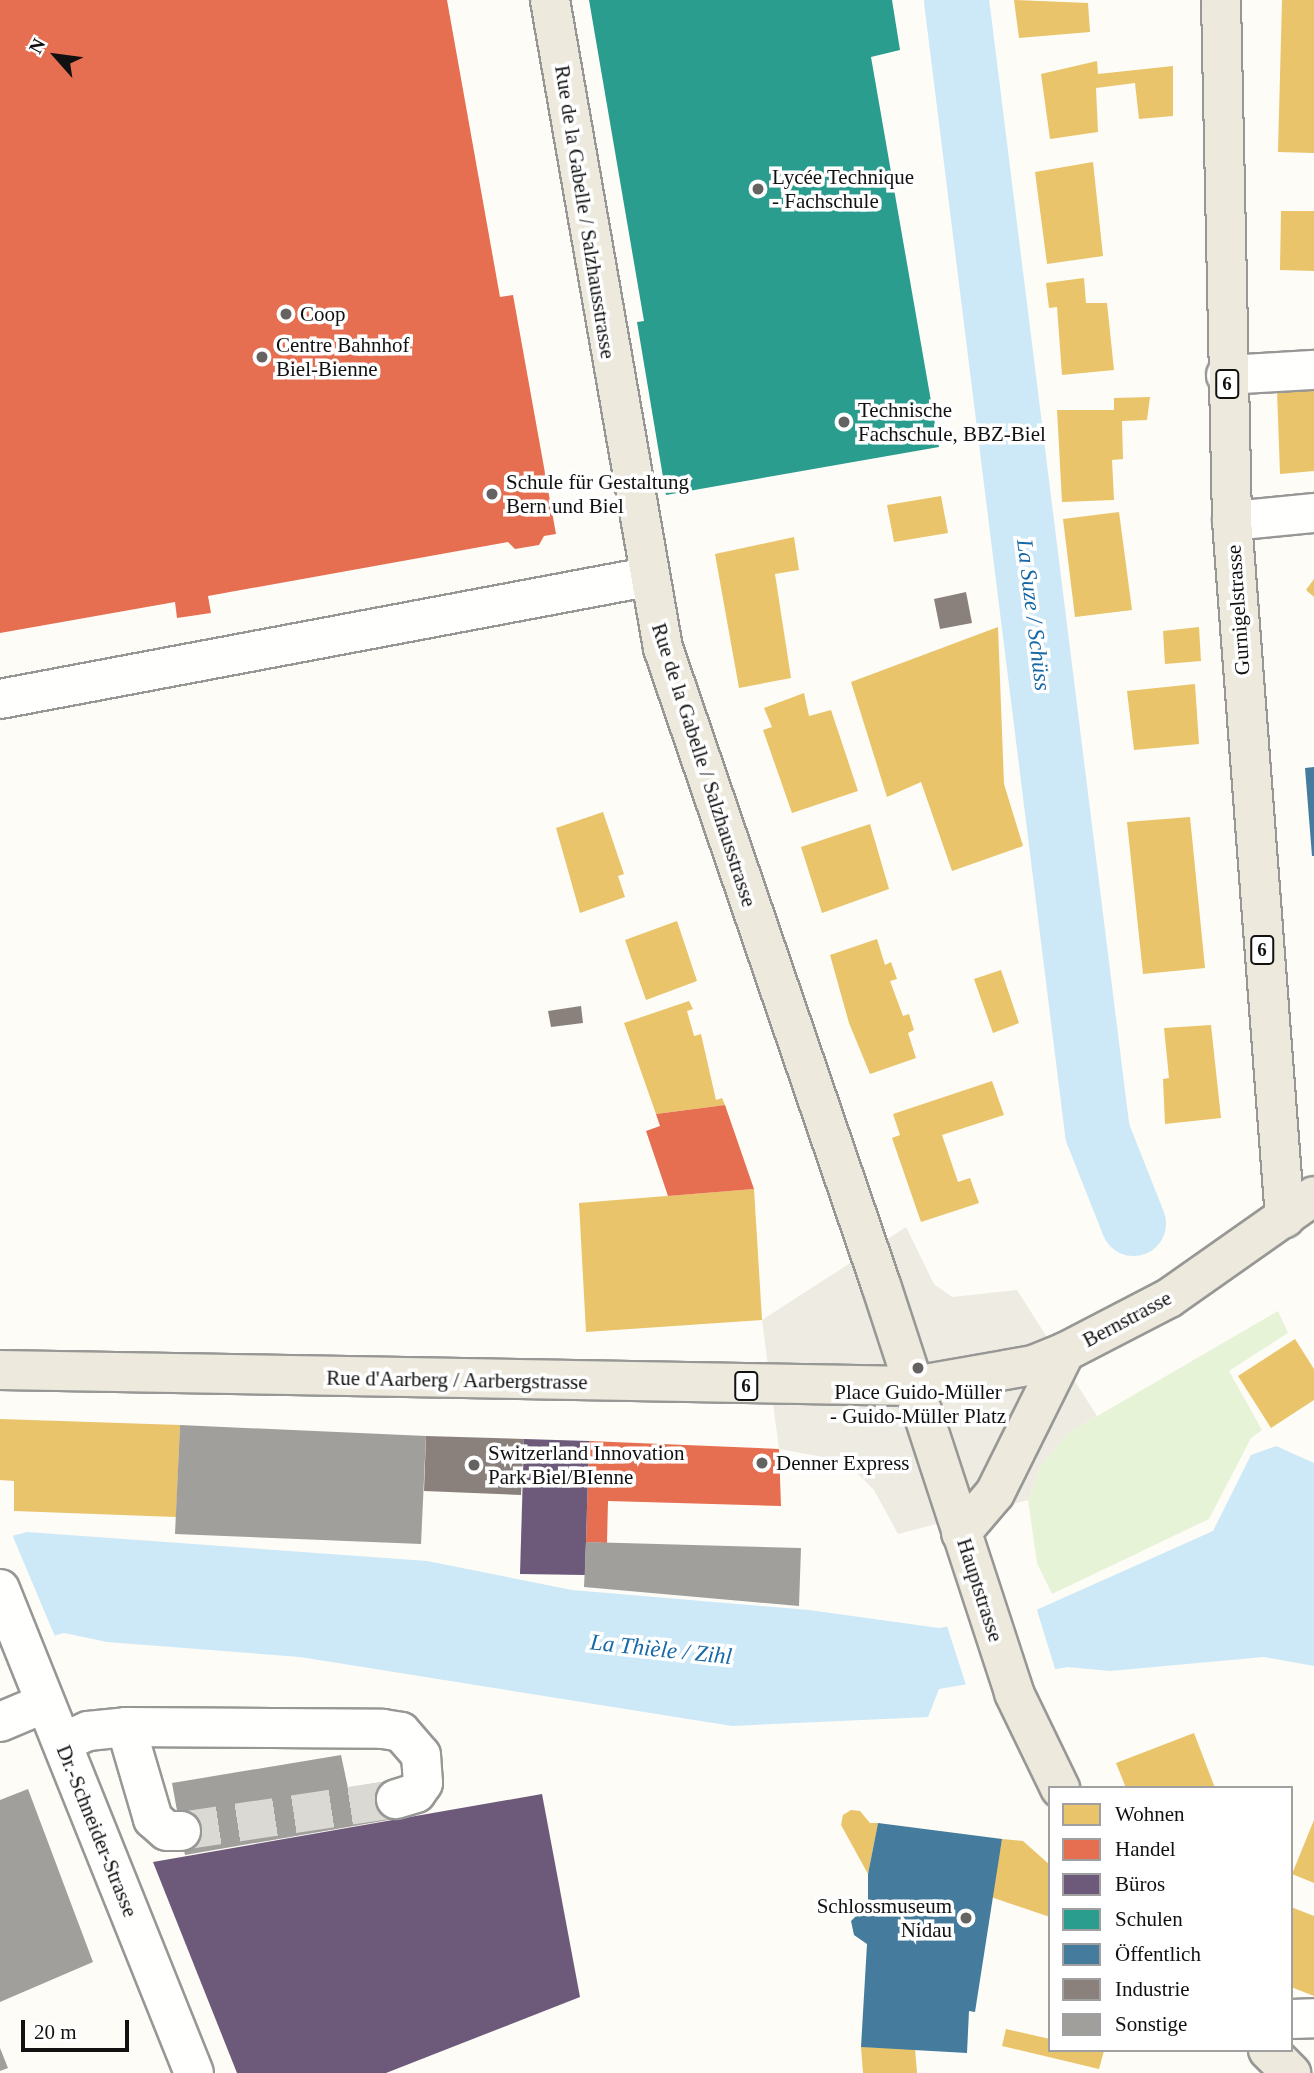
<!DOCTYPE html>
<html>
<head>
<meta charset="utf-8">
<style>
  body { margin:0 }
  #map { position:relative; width:1314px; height:2073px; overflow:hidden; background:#fdfcf7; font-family:"Times New Roman",serif }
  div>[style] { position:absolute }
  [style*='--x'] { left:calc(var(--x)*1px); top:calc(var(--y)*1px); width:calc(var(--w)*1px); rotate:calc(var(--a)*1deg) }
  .green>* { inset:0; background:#e7f3d7 }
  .plaza>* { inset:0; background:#edebe2 }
  .water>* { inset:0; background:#cde8f7 }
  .pier>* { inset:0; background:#fdfcf7 }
  .homes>* { inset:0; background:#e9c46a }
  .shops>* { inset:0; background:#e76f51 }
  .offices>* { inset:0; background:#6d597a }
  .schools>* { inset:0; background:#2a9d8f }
  .public>* { inset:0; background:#457b9d }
  .industry>* { inset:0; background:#8a817c }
  .river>* { height:65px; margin:-32.5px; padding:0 32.5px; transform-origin:32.5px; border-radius:32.5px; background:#cde8f7 }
  .building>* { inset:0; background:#a19f9c }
  .minor-tunnel>* { height:38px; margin-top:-19px; transform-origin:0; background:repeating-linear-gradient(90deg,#dad9d4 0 38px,transparent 0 57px) }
  .roads { filter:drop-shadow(2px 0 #979795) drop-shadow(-2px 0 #979795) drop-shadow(0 2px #979795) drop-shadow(0 -2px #979795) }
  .minor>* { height:38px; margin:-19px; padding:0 19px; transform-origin:19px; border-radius:19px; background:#fffffe }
  .major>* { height:38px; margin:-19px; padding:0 19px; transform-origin:19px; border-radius:19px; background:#ede9dc }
  .dots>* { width:19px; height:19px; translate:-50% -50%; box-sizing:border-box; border:4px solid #fff; border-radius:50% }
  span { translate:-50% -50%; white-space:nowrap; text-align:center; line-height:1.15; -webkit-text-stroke:7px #fff; paint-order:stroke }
  .shield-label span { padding:2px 5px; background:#fff; border:2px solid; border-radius:5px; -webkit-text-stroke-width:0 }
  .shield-label { font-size:19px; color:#111; font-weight:700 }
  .poi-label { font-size:21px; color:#111 }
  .left { translate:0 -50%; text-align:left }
  .right { translate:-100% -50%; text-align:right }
  .street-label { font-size:21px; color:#111 }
  .water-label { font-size:23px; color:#1768a6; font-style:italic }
  .legend { position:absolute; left:1048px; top:1786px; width:245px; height:266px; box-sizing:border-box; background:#fff; border:2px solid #a0a0a0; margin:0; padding:9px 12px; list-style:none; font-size:21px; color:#111 }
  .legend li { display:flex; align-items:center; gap:14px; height:35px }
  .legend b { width:35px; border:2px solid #a0a0a0 }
  .north { position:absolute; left:21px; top:21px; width:70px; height:70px; -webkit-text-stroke:5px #fff; paint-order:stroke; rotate:298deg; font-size:19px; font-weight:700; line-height:28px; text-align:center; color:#111 }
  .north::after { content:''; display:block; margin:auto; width:24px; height:32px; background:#111; clip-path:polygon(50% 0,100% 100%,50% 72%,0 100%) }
  .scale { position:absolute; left:21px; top:2020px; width:108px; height:32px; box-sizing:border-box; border:4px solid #111; border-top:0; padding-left:9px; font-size:21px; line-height:24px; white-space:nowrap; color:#111; -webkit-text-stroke:5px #fff; paint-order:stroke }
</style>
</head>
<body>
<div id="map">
  <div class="green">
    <div style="clip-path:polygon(1278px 1311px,1288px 1333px,1229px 1371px,1262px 1430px,1251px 1438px,1209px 1519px,1052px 1594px,1037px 1563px,1028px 1500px,1040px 1467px,1068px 1433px)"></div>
  </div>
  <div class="plaza">
    <div style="clip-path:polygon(906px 1227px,934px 1284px,952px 1297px,1017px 1290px,1097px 1416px,1068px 1433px,1040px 1467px,1028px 1500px,898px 1534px,874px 1490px,845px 1461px,779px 1449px,762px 1320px)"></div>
  </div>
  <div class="water">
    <div style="clip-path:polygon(1276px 1446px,1314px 1463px,1314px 1666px,1264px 1657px,1110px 1671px,1068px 1667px,939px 1689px,928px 1717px,732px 1726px,300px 1657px,107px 1642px,64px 1633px,0 1650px,0 1539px,27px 1532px,427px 1561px,572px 1590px,809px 1610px,939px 1628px,1034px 1611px,1213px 1531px,1251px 1455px)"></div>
  </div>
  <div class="pier">
    <div style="clip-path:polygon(11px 1532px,56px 1639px,0 1653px,0 1535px)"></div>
    <div style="clip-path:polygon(1036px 1607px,1056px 1672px,967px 1688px,946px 1623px)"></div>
  </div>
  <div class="homes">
    <div style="clip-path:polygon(1014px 0,1088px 3px,1090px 32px,1019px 38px)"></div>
    <div style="clip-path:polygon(1282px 0,1314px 0,1314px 153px,1278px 152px)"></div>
    <div style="clip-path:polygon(1097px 61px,1098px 74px,1173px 66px,1173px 116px,1139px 119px,1135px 83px,1096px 88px,1098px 132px,1050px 139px,1041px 74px)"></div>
    <div style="clip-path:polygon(1093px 162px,1103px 256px,1047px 264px,1035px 172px)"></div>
    <div style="clip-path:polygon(1281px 211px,1314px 211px,1314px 271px,1280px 270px)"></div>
    <div style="clip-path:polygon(1084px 278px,1086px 303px,1107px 303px,1114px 370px,1062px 375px,1057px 307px,1049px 308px,1046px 283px)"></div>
    <div style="clip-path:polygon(1314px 388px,1314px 471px,1280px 474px,1277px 390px)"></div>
    <div style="clip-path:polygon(1150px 397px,1147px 420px,1122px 421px,1123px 459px,1112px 460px,1114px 500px,1062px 502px,1057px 410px,1114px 410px,1114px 398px)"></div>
    <div style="clip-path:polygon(941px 496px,948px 533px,894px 542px,887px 505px)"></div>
    <div style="clip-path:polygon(1119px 512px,1132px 610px,1075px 617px,1063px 519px)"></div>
    <div style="clip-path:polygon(794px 537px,799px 570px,775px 574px,791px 678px,739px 688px,715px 554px)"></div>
    <div style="clip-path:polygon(1314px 579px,1314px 597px,1306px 590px)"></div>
    <div style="clip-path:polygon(998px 627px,1004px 784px,1023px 846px,952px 871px,921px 782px,887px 797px,851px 682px)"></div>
    <div style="clip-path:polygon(1199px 627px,1201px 661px,1165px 664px,1163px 631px)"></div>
    <div style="clip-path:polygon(1195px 684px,1199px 744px,1134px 750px,1127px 691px)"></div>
    <div style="clip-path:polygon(804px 693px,809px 716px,831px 710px,858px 791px,792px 813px,763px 730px,772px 727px,764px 708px)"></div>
    <div style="clip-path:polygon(603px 812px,624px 874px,618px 876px,625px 897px,580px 913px,556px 828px)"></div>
    <div style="clip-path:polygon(1190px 817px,1205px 968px,1143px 974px,1127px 822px)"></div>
    <div style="clip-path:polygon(870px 824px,889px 889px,822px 913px,801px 847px)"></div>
    <div style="clip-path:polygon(677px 921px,697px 981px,646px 1000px,625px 940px)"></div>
    <div style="clip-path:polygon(877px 939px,885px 965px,891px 962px,897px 979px,890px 981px,903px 1016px,909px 1014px,914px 1030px,908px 1033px,916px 1058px,870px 1074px,849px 1023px,830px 955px)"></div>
    <div style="clip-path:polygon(1001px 970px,1019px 1023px,993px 1033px,974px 979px)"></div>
    <div style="clip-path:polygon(689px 1001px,693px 1009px,687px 1011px,694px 1036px,701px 1034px,716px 1100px,722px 1098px,725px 1105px,656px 1114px,624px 1023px)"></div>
    <div style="clip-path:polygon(1211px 1025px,1221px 1118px,1165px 1124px,1163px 1079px,1169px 1078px,1164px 1028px)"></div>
    <div style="clip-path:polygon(992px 1081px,1004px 1115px,942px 1135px,958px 1182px,970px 1178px,979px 1203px,921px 1222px,892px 1138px,900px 1135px,893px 1114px)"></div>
    <div style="clip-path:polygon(754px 1189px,762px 1320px,586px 1332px,579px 1203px)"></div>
    <div style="clip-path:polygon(1295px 1339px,1314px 1369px,1314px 1400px,1271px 1428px,1238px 1376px)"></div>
    <div style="clip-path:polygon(0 1419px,180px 1425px,176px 1517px,14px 1511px,14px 1481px,0 1480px)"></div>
    <div style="clip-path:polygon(1194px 1733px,1215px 1788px,1126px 1788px,1116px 1763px)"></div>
    <div style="clip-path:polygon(851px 1810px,860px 1811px,870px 1823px,878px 1823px,868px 1874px,841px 1825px,843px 1815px)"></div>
    <div style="clip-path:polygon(1314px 1820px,1314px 1883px,1292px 1874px)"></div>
    <div style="clip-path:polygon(1002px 1839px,1023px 1841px,1050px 1865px,1050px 1917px,991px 1897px)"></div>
    <div style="clip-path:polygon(1291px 1907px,1314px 1916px,1314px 1996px,1291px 1987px)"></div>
    <div style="clip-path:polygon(1006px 2029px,1050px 2039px,1050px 2050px,1104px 2051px,1099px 2069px,1002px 2046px)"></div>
    <div style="clip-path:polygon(861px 2047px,915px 2048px,917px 2073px,863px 2073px)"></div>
  </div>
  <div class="shops">
    <div style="clip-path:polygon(0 0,447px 0,500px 297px,513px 295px,556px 534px,544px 536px,539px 545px,515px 549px,508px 542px,208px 596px,211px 613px,177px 618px,175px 602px,0 633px)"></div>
    <div style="clip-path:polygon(725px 1105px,754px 1189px,668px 1196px,646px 1131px,660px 1126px,656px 1114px)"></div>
    <div style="clip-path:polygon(589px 1441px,779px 1449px,781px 1506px,608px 1501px,607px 1543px,586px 1542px)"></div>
  </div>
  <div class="offices">
    <div style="clip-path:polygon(524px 1439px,589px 1441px,585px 1575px,520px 1574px)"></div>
    <div style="clip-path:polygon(542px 1794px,580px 1997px,386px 2073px,237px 2073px,153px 1862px)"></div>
  </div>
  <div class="schools">
    <div style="clip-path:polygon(589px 0,892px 0,900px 50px,871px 57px,939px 447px,666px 495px,637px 322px,644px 321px)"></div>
  </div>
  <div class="public">
    <div style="clip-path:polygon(1314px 767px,1314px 856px,1312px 856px,1305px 768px)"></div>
    <div style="clip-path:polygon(878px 1823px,1002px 1839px,975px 2012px,969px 2011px,967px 2053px,861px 2047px,867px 1944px,854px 1935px,851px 1921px,861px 1911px,868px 1911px,868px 1874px)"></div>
  </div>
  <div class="industry">
    <div style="clip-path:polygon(966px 592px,972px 623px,940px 629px,934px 599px)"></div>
    <div style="clip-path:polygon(581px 1006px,583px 1023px,551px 1027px,548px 1011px)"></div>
    <div style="clip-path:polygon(426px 1436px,524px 1439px,521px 1495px,424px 1491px)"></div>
  </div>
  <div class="river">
    <div style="--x:956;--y:0;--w:1141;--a:82.9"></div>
    <div style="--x:1097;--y:1132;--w:98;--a:68.4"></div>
  </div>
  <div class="building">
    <div style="clip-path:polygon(180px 1425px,426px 1436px,421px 1544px,175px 1534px)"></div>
    <div style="clip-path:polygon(586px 1542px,801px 1548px,799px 1606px,584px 1587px)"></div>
    <div style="clip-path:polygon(341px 1755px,348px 1788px,393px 1780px,400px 1818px,185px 1855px,172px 1783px)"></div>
    <div style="clip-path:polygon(28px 1789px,93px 1962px,0 2002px,0 1800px)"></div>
    <div style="clip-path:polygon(0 2048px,8px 2068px,0 2071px)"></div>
  </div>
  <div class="minor-tunnel">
    <div style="--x:181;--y:1831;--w:217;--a:-8.5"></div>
  </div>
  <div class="roads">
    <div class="minor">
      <div style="--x:1226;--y:375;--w:88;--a:-3.3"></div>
      <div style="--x:1232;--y:521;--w:82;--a:-5.6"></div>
      <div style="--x:0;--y:699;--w:658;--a:-10.68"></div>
      <div style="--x:0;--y:1589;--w:521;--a:68.16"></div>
      <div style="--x:0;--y:1722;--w:49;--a:-22.9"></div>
      <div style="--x:126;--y:1727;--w:96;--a:73.6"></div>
      <div style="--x:153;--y:1819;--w:18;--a:41"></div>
      <div style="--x:167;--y:1831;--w:14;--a:0"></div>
      <div style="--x:63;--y:1742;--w:27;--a:-24"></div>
      <div style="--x:88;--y:1731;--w:38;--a:-6"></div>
      <div style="--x:126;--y:1727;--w:257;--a:0.4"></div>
      <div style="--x:383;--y:1729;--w:18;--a:9"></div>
      <div style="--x:401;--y:1732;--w:30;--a:49"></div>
      <div style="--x:421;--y:1755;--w:28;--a:86"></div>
      <div style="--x:423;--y:1783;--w:12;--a:125"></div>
      <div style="--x:416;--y:1793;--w:21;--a:163"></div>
      <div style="--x:1291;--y:2019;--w:23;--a:-2"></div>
    </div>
    <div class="major">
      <div style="--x:550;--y:0;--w:658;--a:80.11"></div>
      <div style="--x:663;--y:648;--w:673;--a:71.11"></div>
      <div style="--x:881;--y:1285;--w:429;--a:71.9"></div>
      <div style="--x:1014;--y:1693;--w:106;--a:64.2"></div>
      <div style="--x:1221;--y:0;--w:521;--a:88.79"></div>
      <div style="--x:1232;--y:521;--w:699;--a:85.65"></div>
      <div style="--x:0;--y:1370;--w:914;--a:1"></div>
      <div style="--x:914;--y:1386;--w:121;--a:-10"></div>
      <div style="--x:1033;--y:1365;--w:35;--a:-22"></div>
      <div style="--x:1065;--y:1352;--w:117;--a:-27.4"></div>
      <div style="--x:1169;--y:1298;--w:177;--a:-35.1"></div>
      <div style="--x:961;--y:1533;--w:52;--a:-49.6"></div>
      <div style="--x:995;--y:1493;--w:157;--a:-63.6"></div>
      <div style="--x:1268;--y:2050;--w:33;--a:45"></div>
    </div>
  </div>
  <div class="dots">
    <div style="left:758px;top:189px;background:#646362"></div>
    <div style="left:286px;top:314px;background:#646362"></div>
    <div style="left:262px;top:357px;background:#646362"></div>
    <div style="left:844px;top:422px;background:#646362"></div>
    <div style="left:492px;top:494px;background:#646362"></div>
    <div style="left:918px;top:1368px;background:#646362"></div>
    <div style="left:762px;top:1463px;background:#646362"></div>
    <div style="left:474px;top:1465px;background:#646362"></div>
    <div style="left:966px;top:1918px;background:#646362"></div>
  </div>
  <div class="shield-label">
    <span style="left:1227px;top:384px">6</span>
    <span style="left:1262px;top:950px">6</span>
    <span style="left:746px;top:1386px">6</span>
  </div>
  <div class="poi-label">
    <span class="left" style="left:772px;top:189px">Lycée Technique<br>- Fachschule</span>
    <span class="left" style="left:300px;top:314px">Coop</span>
    <span class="left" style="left:276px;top:357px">Centre Bahnhof<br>Biel-Bienne</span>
    <span class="left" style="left:858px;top:422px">Technische<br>Fachschule, BBZ-Biel</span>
    <span class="left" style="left:506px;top:494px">Schule für Gestaltung<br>Bern und Biel</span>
    <span style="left:918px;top:1404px">Place Guido-Müller<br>- Guido-Müller Platz</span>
    <span class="left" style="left:488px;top:1465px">Switzerland Innovation<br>Park Biel/BIenne</span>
    <span class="left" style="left:776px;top:1463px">Denner Express</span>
    <span class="right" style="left:952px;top:1918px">Schlossmuseum<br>Nidau</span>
  </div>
  <div class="street-label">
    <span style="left:585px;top:212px;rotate:81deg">Rue de la Gabelle / Salzhausstrasse</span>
    <span style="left:1238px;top:610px;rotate:-94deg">Gurnigelstrasse</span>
    <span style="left:704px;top:765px;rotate:72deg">Rue de la Gabelle / Salzhausstrasse</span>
    <span style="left:1127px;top:1319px;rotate:-28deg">Bernstrasse</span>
    <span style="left:457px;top:1380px;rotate:1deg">Rue d'Aarberg / Aarbergstrasse</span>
    <span style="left:980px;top:1590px;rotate:72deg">Hauptstrasse</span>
    <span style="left:97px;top:1831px;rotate:68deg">Dr.-Schneider-Strasse</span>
  </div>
  <div class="water-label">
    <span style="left:1033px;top:615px;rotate:83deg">La Suze / Schüss</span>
    <span style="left:661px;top:1650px;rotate:6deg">La Thièle / Zihl</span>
  </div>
  <ul class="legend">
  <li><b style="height:19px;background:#e9c46a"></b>Wohnen</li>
  <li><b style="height:19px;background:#e76f51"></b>Handel</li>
  <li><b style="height:19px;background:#6d597a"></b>Büros</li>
  <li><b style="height:19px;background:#2a9d8f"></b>Schulen</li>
  <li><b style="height:19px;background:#457b9d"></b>Öffentlich</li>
  <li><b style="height:19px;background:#8a817c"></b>Industrie</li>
  <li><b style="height:19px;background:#a19f9c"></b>Sonstige</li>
  </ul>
  <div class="north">N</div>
  <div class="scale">20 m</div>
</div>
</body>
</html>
